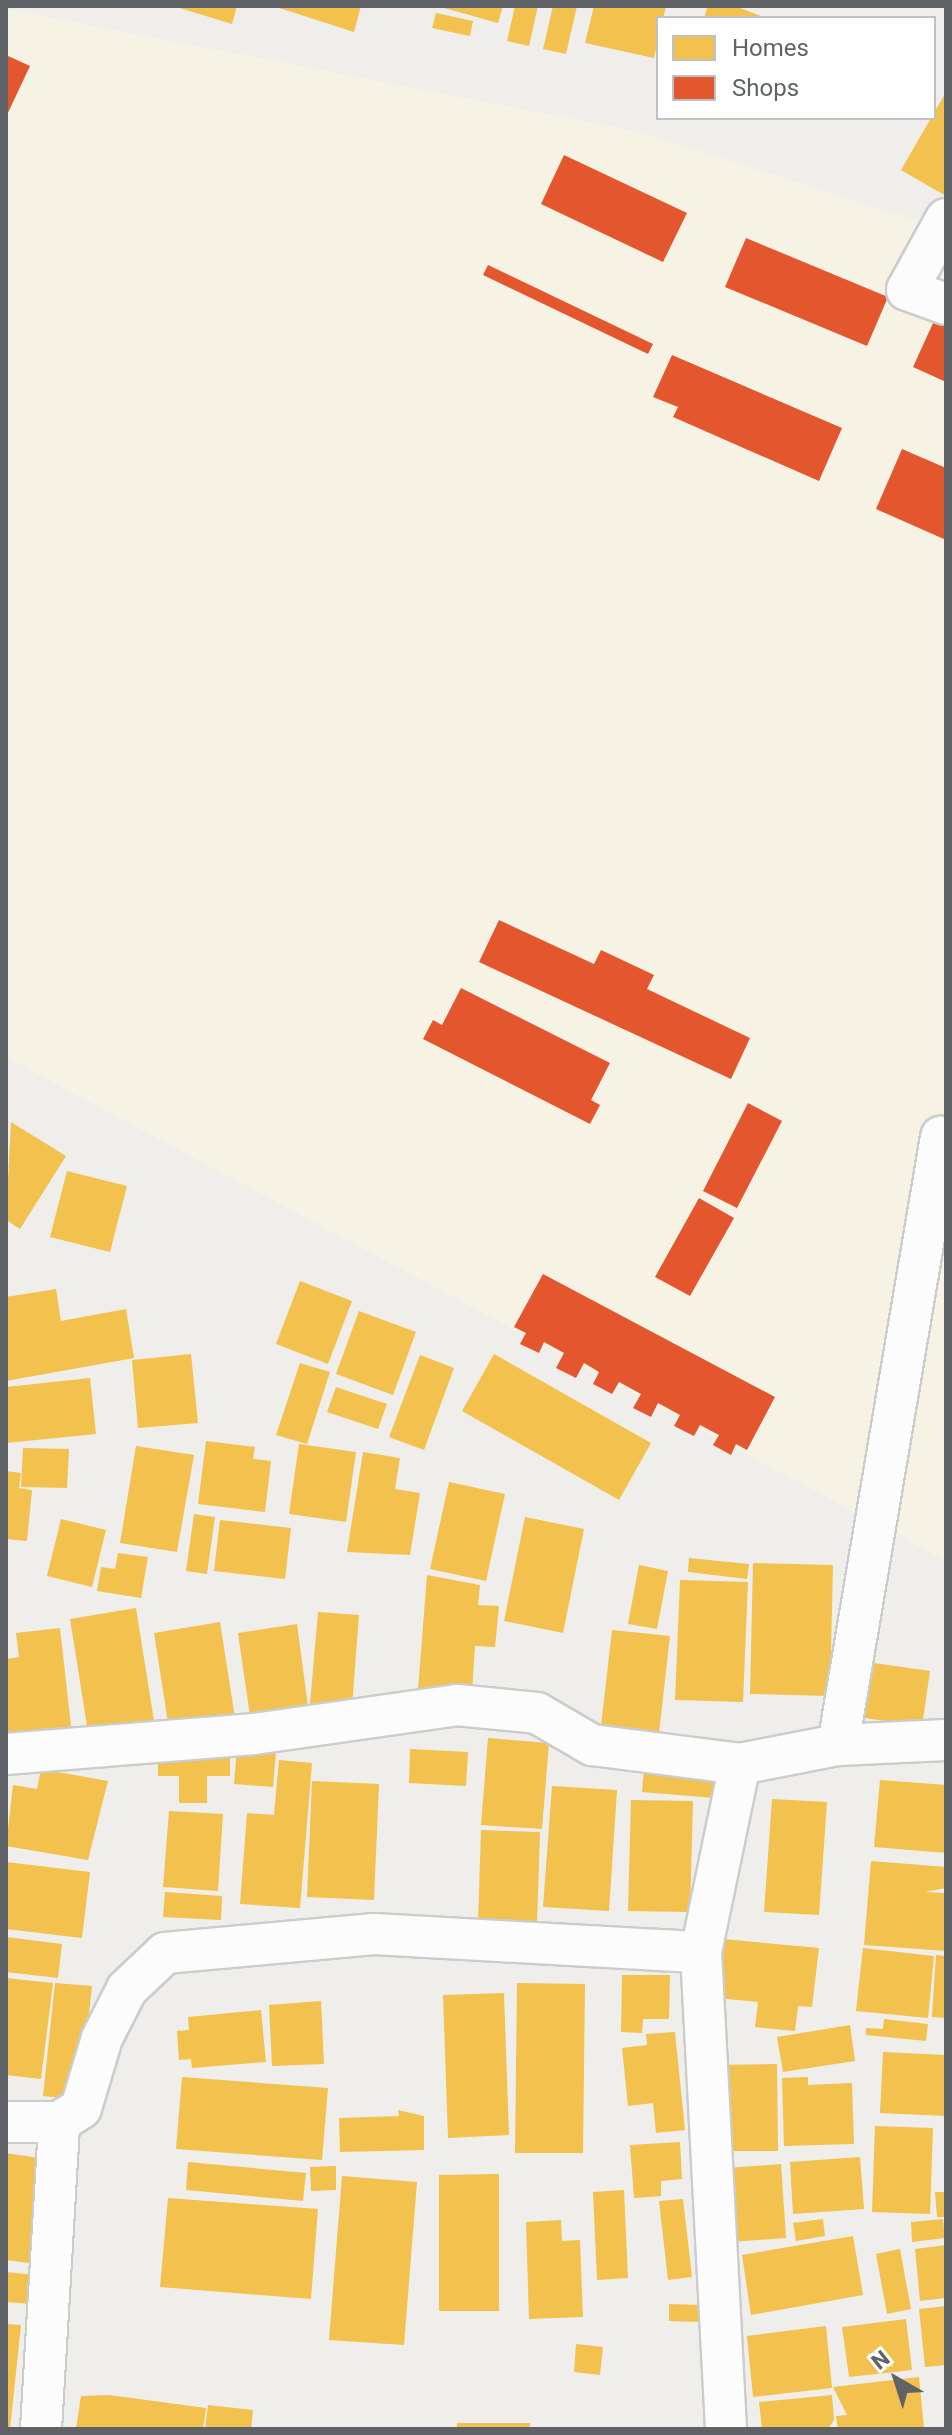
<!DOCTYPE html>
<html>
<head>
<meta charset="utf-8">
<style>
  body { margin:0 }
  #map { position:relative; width:952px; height:2435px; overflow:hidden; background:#efeeea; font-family:Roboto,sans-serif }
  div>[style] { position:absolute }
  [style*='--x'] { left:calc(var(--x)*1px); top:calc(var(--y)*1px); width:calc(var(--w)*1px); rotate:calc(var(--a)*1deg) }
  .commercial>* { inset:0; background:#f7f3e4 }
  .homes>* { inset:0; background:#f2c14e }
  .shops>* { inset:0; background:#e4572e }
  .roads { filter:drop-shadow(2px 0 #cbcccc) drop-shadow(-2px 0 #cbcccc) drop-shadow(0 2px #cbcccc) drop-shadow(0 -2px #cbcccc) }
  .minor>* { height:40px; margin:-20px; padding:0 20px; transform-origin:20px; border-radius:20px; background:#fdfcfc }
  span { translate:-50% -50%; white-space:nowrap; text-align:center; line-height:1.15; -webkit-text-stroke:8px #fff; paint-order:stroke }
  .frame { position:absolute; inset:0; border:8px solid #5f6368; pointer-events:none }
  .legend { position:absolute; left:656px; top:16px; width:280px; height:104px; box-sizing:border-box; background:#fff; border:2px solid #bfc1c3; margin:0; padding:10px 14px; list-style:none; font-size:24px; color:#5f6368 }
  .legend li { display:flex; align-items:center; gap:16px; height:40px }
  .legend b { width:40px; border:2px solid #bfc1c3 }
  .north { position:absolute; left:856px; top:2339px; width:80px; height:80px; -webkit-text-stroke:6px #fff; paint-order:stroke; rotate:321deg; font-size:22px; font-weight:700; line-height:32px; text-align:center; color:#5f6368 }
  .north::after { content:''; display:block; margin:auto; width:28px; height:36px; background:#5f6368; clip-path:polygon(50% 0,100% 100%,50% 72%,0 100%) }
</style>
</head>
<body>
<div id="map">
  <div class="commercial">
    <div style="clip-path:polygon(6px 9px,640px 132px,946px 230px,946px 1561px,6px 1057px)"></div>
  </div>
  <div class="homes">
    <div style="clip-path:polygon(173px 6px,237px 6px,232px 24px)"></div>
    <div style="clip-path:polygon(273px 6px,361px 6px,354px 32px)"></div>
    <div style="clip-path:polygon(437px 6px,503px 6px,498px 23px)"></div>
    <div style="clip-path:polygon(515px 6px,538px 6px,529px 46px,507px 41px)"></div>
    <div style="clip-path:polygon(553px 6px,577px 6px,566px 54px,543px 49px)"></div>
    <div style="clip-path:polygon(594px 6px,666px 6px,654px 58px,585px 43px)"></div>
    <div style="clip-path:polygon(708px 6px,735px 6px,766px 18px,704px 18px)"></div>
    <div style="clip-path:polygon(436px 13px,473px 21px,470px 36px,432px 28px)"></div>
    <div style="clip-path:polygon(946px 92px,946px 196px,901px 170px)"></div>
    <div style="clip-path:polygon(11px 1122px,66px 1156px,20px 1229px,6px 1220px)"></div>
    <div style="clip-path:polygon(67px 1171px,127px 1186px,110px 1252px,50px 1237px)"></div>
    <div style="clip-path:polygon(300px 1281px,352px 1301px,328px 1364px,276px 1344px)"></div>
    <div style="clip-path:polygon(56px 1289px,61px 1321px,126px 1309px,134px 1358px,6px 1381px,6px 1297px)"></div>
    <div style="clip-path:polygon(359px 1311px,416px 1332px,393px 1395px,336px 1374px)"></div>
    <div style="clip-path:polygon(191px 1354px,198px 1423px,138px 1428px,132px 1360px)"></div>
    <div style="clip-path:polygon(494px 1354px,651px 1443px,619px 1500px,462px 1411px)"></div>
    <div style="clip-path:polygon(420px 1355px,454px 1368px,424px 1450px,389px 1437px)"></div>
    <div style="clip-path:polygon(300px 1363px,330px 1372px,307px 1444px,276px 1435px)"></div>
    <div style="clip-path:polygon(90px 1378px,96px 1434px,6px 1443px,6px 1387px)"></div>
    <div style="clip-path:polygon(336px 1387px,387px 1404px,378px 1429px,327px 1412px)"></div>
    <div style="clip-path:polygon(206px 1441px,255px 1447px,253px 1459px,271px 1461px,265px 1512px,198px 1504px)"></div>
    <div style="clip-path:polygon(299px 1444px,356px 1452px,346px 1522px,289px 1514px)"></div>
    <div style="clip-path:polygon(136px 1446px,194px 1455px,177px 1552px,120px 1543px)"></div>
    <div style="clip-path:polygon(23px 1448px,69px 1449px,67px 1488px,21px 1487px)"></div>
    <div style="clip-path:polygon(363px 1452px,400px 1458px,395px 1489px,420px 1493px,410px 1555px,347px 1552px)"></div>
    <div style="clip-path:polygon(6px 1471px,21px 1473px,19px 1488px,32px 1490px,27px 1541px,6px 1539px)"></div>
    <div style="clip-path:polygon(449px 1482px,505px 1494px,486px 1581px,430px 1569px)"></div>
    <div style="clip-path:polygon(194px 1514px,215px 1517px,207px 1574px,186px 1571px)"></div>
    <div style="clip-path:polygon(525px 1517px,584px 1529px,563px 1633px,504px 1621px)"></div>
    <div style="clip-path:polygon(61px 1519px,106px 1530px,92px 1587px,47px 1576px)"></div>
    <div style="clip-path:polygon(220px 1520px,291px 1528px,285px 1579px,214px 1571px)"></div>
    <div style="clip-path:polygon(118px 1553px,148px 1557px,141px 1598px,97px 1591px,101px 1567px,115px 1569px)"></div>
    <div style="clip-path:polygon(689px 1558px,749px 1564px,747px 1579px,688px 1572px)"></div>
    <div style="clip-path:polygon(753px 1563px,833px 1565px,830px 1696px,750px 1694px)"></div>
    <div style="clip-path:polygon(639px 1565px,668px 1571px,657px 1629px,628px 1624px)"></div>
    <div style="clip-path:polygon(427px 1575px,480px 1585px,478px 1605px,499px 1606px,495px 1647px,475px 1646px,472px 1693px,418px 1690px)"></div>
    <div style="clip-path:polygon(680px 1580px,748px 1582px,743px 1702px,675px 1700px)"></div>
    <div style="clip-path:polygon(136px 1608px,154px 1721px,88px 1732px,70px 1619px)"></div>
    <div style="clip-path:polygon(318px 1612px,359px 1615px,352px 1707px,310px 1704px)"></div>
    <div style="clip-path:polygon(220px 1622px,235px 1718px,169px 1729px,154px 1633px)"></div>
    <div style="clip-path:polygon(297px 1624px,309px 1714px,251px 1723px,238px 1633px)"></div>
    <div style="clip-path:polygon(60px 1628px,72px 1735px,6px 1743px,6px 1659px,19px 1657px,16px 1633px)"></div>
    <div style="clip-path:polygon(612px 1630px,670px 1636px,659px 1733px,601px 1726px)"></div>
    <div style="clip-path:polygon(867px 1662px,930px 1671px,922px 1727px,859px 1717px)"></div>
    <div style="clip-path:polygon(488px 1738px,549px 1743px,542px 1829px,481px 1825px)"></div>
    <div style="clip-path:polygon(230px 1744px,230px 1776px,207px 1776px,207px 1803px,179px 1803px,179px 1776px,158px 1776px,158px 1745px)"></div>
    <div style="clip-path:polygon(237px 1747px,276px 1751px,273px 1787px,234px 1784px)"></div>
    <div style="clip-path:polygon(410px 1749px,468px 1752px,466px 1786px,409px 1783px)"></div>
    <div style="clip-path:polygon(279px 1760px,312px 1763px,300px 1908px,240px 1904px,247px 1813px,274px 1815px)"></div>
    <div style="clip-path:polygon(644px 1768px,729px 1776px,727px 1799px,642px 1792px)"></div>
    <div style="clip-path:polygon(41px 1769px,108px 1781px,88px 1860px,6px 1846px,13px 1785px,37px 1789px)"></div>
    <div style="clip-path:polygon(880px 1780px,946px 1785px,946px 1853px,874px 1847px)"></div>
    <div style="clip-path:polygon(312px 1781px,379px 1784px,374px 1900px,307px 1897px)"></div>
    <div style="clip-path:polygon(552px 1786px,617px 1790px,609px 1911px,543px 1907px)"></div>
    <div style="clip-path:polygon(772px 1799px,827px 1802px,819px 1915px,764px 1912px)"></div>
    <div style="clip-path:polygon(631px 1800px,693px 1801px,690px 1912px,628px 1911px)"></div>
    <div style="clip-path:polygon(169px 1811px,223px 1814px,218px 1891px,163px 1887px)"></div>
    <div style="clip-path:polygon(481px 1830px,540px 1832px,537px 1924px,478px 1923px)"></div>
    <div style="clip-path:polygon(871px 1861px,946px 1867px,946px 1888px,925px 1892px,946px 1893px,946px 1951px,864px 1945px)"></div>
    <div style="clip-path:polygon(6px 1862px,90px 1872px,82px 1938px,6px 1929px)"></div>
    <div style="clip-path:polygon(165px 1892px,222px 1896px,221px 1920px,163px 1917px)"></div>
    <div style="clip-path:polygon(6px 1937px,62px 1944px,58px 1978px,6px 1972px)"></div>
    <div style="clip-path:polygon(723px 1939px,819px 1948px,812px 2007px,798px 2006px,795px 2031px,755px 2027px,758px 2002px,717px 1998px)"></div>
    <div style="clip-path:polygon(863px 1948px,934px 1956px,928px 2018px,856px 2011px)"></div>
    <div style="clip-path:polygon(936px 1955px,946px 1956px,946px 2018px,932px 2017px)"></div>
    <div style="clip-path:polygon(622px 1975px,670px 1975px,669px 2019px,643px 2019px,642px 2033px,621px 2032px)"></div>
    <div style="clip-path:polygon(6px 1978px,53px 1983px,41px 2079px,6px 2075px)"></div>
    <div style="clip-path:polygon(55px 1983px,92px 1986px,80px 2100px,43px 2096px)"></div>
    <div style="clip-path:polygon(517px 1983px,585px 1984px,583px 2153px,515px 2153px)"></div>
    <div style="clip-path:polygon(504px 1993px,509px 2135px,448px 2138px,443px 1995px)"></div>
    <div style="clip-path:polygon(321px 2001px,324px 2064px,272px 2066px,269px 2005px)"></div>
    <div style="clip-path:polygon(261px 2010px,266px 2062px,192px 2068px,191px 2059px,179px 2060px,177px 2031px,189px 2030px,188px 2017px)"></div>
    <div style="clip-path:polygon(884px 2019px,928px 2024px,926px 2041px,866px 2035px,866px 2028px,883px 2029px)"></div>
    <div style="clip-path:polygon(850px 2025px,855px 2061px,783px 2072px,777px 2037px)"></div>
    <div style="clip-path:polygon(675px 2032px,685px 2130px,656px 2133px,653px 2103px,628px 2106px,622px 2048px,647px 2045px,646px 2034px)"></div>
    <div style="clip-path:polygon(883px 2052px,946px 2055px,946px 2116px,880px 2113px)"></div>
    <div style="clip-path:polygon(777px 2064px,778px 2151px,716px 2151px,715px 2065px)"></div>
    <div style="clip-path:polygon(182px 2077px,328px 2088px,322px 2160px,176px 2149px)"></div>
    <div style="clip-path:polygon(808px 2077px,808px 2085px,852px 2083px,854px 2144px,784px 2146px,782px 2078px)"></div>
    <div style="clip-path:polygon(398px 2110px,424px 2116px,424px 2150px,340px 2152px,339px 2118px,399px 2116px)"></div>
    <div style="clip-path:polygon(875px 2126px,933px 2128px,930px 2214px,872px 2212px)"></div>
    <div style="clip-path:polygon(680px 2142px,682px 2179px,661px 2181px,661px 2196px,634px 2198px,630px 2145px)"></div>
    <div style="clip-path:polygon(6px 2153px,45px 2159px,29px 2263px,6px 2260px)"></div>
    <div style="clip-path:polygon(860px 2157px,864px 2209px,793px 2214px,790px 2162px)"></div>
    <div style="clip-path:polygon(188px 2162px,306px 2173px,303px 2201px,186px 2190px)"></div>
    <div style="clip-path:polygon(781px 2164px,786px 2238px,730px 2242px,713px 2169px)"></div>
    <div style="clip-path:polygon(336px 2166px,336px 2190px,311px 2191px,310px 2167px)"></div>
    <div style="clip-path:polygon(499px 2174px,499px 2311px,439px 2311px,439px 2175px)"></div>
    <div style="clip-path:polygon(342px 2176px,417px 2182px,404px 2345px,329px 2340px)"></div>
    <div style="clip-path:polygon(624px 2190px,628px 2278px,597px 2280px,593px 2192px)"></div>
    <div style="clip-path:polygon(935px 2192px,946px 2192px,946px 2217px,937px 2217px)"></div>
    <div style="clip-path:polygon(168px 2198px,318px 2209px,311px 2299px,160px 2287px)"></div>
    <div style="clip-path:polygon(683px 2199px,692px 2277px,668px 2280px,659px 2201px)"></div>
    <div style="clip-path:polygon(823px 2219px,825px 2236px,796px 2241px,793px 2223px)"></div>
    <div style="clip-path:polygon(943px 2219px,945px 2238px,912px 2242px,911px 2222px)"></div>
    <div style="clip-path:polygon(561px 2220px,562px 2241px,580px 2240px,583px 2317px,529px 2319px,526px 2222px)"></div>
    <div style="clip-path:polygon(853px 2236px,863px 2295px,751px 2315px,742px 2255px)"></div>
    <div style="clip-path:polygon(946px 2245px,946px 2298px,920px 2301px,915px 2249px)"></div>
    <div style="clip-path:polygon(900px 2249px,911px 2309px,887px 2314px,876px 2254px)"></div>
    <div style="clip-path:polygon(6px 2272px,35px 2275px,32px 2304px,6px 2302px)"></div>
    <div style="clip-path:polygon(669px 2304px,702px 2305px,701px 2322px,669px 2321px)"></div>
    <div style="clip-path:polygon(946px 2306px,946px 2365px,925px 2367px,919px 2309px)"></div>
    <div style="clip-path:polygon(906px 2319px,912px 2370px,849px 2377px,842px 2327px)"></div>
    <div style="clip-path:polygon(6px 2324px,21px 2325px,10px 2429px,6px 2429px)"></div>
    <div style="clip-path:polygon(826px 2326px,832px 2388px,753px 2397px,747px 2336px)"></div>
    <div style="clip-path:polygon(576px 2344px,603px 2347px,600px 2375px,574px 2372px)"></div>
    <div style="clip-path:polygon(919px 2377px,924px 2428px,838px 2429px,836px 2416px,847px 2415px,833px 2387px)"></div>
    <div style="clip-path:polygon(109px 2395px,206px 2408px,203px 2429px,76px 2429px,81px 2396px)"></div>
    <div style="clip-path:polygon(832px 2395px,834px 2420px,828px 2429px,762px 2429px,759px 2402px)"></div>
    <div style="clip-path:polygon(208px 2405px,253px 2410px,251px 2429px,205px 2429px)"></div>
    <div style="clip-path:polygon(457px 2423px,530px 2423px,530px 2429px,457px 2429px)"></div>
  </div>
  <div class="shops">
    <div style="clip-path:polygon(6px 55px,30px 66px,6px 117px)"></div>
    <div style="clip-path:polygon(564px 155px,687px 213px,663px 262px,541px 204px)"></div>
    <div style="clip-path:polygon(746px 238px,888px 297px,867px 346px,725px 287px)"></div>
    <div style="clip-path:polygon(488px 265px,653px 344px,648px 354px,483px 275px)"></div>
    <div style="clip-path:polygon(939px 310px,946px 313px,946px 382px,913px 367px)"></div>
    <div style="clip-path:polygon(672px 355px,842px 428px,819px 481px,673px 417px,678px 407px,653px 397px)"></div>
    <div style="clip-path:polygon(902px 449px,946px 468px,946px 540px,876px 509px)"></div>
    <div style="clip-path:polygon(499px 920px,594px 964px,601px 950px,654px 975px,647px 989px,750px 1038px,731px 1079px,479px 962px)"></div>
    <div style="clip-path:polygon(461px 988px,610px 1063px,591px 1100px,600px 1105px,590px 1124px,423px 1039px,433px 1020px,442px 1025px)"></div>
    <div style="clip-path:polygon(748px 1103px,782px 1121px,737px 1208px,703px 1191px)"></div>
    <div style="clip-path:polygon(699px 1198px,734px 1218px,690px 1296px,655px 1277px)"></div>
    <div style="clip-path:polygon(543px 1274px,775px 1397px,747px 1450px,736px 1444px,731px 1455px,713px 1445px,719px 1435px,700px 1425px,694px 1436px,674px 1426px,680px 1415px,658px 1403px,651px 1417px,633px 1408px,641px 1394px,619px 1382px,612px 1394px,593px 1384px,599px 1372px,584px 1363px,576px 1378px,556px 1368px,564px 1353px,544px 1342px,539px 1353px,520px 1344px,526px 1333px,514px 1327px)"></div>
  </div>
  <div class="roads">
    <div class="minor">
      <div style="--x:946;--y:219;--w:81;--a:118.8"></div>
      <div style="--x:907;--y:290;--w:41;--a:19.7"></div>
      <div style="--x:838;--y:1745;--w:617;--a:-80.38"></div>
      <div style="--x:6;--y:1754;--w:249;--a:-4.6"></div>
      <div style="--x:254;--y:1734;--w:205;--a:-8.1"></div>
      <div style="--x:457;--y:1705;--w:80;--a:5.7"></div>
      <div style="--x:537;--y:1713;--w:64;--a:30.2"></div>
      <div style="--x:592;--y:1745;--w:149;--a:7.3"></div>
      <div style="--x:740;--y:1764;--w:100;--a:-11"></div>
      <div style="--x:838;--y:1745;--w:108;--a:-2.7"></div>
      <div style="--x:6;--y:2122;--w:53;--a:0"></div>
      <div style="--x:59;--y:2122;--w:26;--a:-32"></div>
      <div style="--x:81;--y:2108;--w:73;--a:-73.3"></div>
      <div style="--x:102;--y:2038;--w:55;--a:-63"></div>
      <div style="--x:127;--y:1989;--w:52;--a:-43.5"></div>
      <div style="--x:165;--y:1953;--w:210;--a:-5.2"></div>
      <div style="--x:374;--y:1934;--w:327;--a:3.2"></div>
      <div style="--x:41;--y:2429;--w:308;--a:-86.6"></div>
      <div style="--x:726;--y:2429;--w:478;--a:-93"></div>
      <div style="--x:701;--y:1952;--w:192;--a:-78.3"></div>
    </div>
  </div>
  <div class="frame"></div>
  <ul class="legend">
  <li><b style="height:22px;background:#f2c14e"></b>Homes</li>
  <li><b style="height:22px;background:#e4572e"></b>Shops</li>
  </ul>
  <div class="north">N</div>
</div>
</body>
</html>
